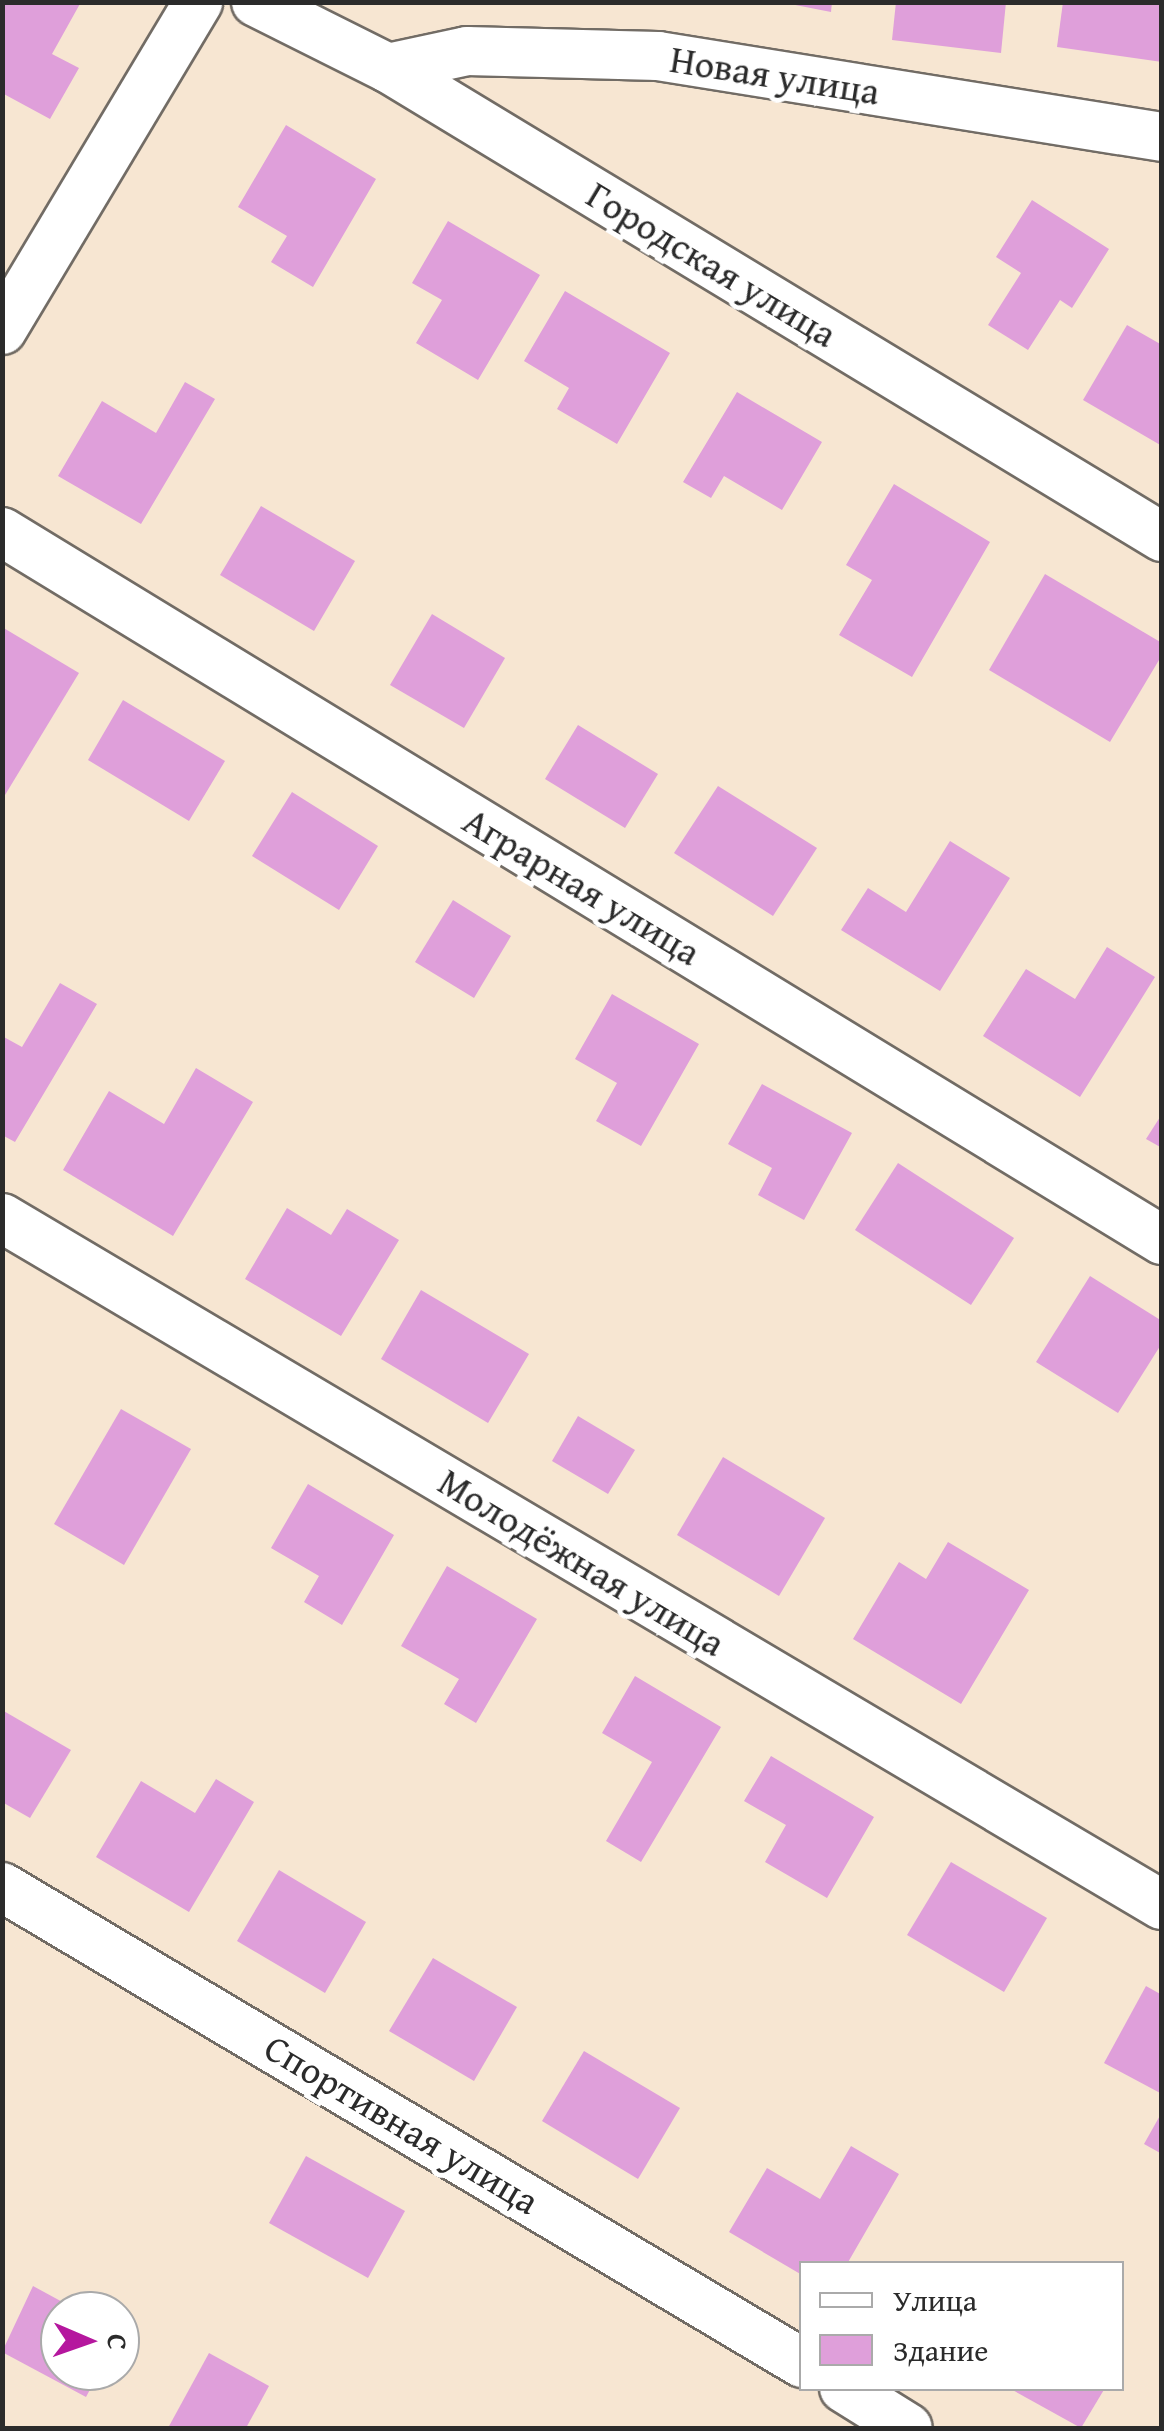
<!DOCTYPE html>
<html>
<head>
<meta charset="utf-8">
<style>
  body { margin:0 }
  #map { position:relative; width:1164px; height:2431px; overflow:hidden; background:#f7e6d2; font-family:"Gentium Book Plus",serif }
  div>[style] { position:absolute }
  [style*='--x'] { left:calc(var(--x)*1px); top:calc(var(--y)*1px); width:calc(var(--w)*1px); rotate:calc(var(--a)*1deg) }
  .building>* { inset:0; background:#df9fda }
  .roads { filter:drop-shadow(2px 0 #726c65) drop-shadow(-2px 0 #726c65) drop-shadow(0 2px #726c65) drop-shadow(0 -2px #726c65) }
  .minor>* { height:48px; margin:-24px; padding:0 24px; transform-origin:24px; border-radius:24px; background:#fff }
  span { translate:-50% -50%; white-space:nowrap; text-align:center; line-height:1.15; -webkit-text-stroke:10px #fff; paint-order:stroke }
  .street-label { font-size:38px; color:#2b2b2b }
  .frame { position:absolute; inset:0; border:5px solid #2b2b2b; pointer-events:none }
  .legend { position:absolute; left:799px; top:2261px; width:325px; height:130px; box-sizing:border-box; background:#fff; border:2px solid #aaa; margin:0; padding:12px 18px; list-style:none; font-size:30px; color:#2b2b2b }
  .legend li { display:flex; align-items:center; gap:20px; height:50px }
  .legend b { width:50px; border:2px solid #aaa }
  .north { position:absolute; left:40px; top:2291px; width:100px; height:100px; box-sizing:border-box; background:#fff; border:2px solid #aaa; border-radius:50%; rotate:92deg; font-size:28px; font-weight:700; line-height:40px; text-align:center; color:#2b2b2b }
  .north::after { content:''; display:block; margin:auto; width:35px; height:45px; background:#b5179e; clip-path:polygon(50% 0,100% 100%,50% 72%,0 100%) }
</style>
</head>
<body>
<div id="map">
  <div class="building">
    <div style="clip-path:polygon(2px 2px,81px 2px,52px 54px,79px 68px,50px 119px,2px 93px)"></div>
    <div style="clip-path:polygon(780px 2px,832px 2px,831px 12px)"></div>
    <div style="clip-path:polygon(896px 2px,1006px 2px,1001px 53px,892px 40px)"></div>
    <div style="clip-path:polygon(1063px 2px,1162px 2px,1162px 62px,1057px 47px)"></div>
    <div style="clip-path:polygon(286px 125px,376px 179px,313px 287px,271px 262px,287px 236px,238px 207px)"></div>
    <div style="clip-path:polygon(1032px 200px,1109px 249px,1072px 308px,1060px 300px,1028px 350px,988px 325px,1021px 273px,996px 257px)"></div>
    <div style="clip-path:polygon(448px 221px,540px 275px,478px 380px,416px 343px,442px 300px,412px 283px)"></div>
    <div style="clip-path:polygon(565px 291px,670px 353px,617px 444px,557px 409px,569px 388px,524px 361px)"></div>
    <div style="clip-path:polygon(1127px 325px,1162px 345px,1162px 446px,1083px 400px)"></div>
    <div style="clip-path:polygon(185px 382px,215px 399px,141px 524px,58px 476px,102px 401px,156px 433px)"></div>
    <div style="clip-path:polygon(737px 392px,822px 442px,782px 510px,724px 476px,711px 498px,683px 482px)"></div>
    <div style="clip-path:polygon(894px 484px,990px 542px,912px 677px,839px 635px,872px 580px,846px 565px)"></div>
    <div style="clip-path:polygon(261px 506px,355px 561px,314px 631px,220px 575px)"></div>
    <div style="clip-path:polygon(1045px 574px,1162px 643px,1162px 655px,1110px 742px,989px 670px)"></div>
    <div style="clip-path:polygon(432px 614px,505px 658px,464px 728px,390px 685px)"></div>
    <div style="clip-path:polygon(2px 627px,79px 673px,2px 800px)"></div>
    <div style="clip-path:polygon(123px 700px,225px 761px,189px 821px,88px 760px)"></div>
    <div style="clip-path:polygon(578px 725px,658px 774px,625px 828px,545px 779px)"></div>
    <div style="clip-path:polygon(718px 786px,817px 848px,773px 916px,674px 853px)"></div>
    <div style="clip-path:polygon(292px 792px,378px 846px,339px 910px,252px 856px)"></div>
    <div style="clip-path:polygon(950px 841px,1010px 878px,940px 991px,841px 930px,868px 888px,906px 912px)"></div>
    <div style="clip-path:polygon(453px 900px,511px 936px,474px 998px,415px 962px)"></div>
    <div style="clip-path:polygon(1107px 947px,1155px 977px,1080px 1097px,983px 1036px,1026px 969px,1075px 999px)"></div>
    <div style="clip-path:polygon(60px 983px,97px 1004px,15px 1142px,2px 1135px,2px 1036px,22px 1047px)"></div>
    <div style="clip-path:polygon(612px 994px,699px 1044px,641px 1146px,596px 1121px,617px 1083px,575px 1059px)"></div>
    <div style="clip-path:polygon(196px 1068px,253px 1102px,173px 1236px,63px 1170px,109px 1091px,164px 1124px)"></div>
    <div style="clip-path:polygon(762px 1084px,852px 1133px,804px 1220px,758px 1195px,772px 1168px,728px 1144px)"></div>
    <div style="clip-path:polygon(1162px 1114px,1162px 1148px,1146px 1139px)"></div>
    <div style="clip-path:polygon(898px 1163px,1014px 1238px,971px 1305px,855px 1230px)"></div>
    <div style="clip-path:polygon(287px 1208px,331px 1235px,347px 1209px,399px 1240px,341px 1336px,245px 1279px)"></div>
    <div style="clip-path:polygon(1090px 1276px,1162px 1321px,1162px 1343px,1118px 1413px,1036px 1362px)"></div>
    <div style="clip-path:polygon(421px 1290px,529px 1354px,488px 1423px,381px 1359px)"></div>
    <div style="clip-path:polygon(121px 1409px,191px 1449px,124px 1565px,54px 1524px)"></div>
    <div style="clip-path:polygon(578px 1416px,635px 1450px,608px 1494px,552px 1461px)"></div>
    <div style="clip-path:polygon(723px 1457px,825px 1518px,779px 1596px,677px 1535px)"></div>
    <div style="clip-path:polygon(308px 1484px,394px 1535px,342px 1625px,304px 1602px,319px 1576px,271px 1548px)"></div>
    <div style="clip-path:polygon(948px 1542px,1029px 1590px,961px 1704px,853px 1639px,899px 1562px,926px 1579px)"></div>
    <div style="clip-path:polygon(447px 1566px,537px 1619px,476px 1723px,444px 1704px,459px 1679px,401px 1646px)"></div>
    <div style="clip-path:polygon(635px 1676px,721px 1727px,641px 1862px,606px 1841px,652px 1762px,602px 1733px)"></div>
    <div style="clip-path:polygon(2px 1710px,71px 1750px,30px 1818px,2px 1802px)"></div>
    <div style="clip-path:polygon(771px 1756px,874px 1817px,827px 1898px,765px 1862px,786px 1825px,744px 1801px)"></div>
    <div style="clip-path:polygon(216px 1779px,254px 1802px,189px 1912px,96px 1857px,141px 1781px,195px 1813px)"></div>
    <div style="clip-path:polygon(951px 1862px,1047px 1918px,1004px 1992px,907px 1935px)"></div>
    <div style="clip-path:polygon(279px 1870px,366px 1922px,325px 1993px,237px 1941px)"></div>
    <div style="clip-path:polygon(433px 1958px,517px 2007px,474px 2081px,389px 2031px)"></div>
    <div style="clip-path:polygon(1146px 1986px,1162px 1995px,1162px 2094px,1104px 2063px)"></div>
    <div style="clip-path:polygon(584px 2051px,680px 2108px,638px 2179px,542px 2121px)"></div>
    <div style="clip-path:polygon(1162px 2112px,1162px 2154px,1144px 2144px)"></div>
    <div style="clip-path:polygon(851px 2146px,899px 2174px,847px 2264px,802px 2264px,802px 2275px,729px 2232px,767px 2168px,820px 2199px)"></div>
    <div style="clip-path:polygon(306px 2156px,405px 2211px,368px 2278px,269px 2223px)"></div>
    <div style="clip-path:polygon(33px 2286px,79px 2311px,60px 2311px,60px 2371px,100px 2371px,86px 2397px,2px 2352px)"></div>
    <div style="clip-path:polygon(209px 2353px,269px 2386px,246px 2428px,168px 2428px)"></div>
    <div style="clip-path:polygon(1009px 2388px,1105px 2388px,1081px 2428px)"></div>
  </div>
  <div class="roads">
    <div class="minor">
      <div style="--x:256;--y:2;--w:148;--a:26.6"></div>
      <div style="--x:388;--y:68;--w:905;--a:31.21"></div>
      <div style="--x:388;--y:68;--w:81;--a:-12.1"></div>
      <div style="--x:467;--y:51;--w:191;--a:1.5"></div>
      <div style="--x:658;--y:56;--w:510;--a:9.13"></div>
      <div style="--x:2;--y:330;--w:382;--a:-59.1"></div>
      <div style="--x:2;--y:532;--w:1359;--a:31.4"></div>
      <div style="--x:2;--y:1218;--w:1348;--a:30.64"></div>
      <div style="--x:2;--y:1887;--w:931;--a:30.75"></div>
      <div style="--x:844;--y:2388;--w:75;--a:32"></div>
    </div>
  </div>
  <div class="street-label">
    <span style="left:775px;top:75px;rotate:9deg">Новая улица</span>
    <span style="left:712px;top:264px;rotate:31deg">Городская улица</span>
    <span style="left:582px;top:886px;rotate:31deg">Аграрная улица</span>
    <span style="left:582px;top:1562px;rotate:31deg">Молодёжная улица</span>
    <span style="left:402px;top:2124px;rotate:31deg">Спортивная улица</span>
  </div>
  <div class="frame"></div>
  <ul class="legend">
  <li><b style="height:12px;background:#fff"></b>Улица</li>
  <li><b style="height:28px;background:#df9fda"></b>Здание</li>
  </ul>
  <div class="north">С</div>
</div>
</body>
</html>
